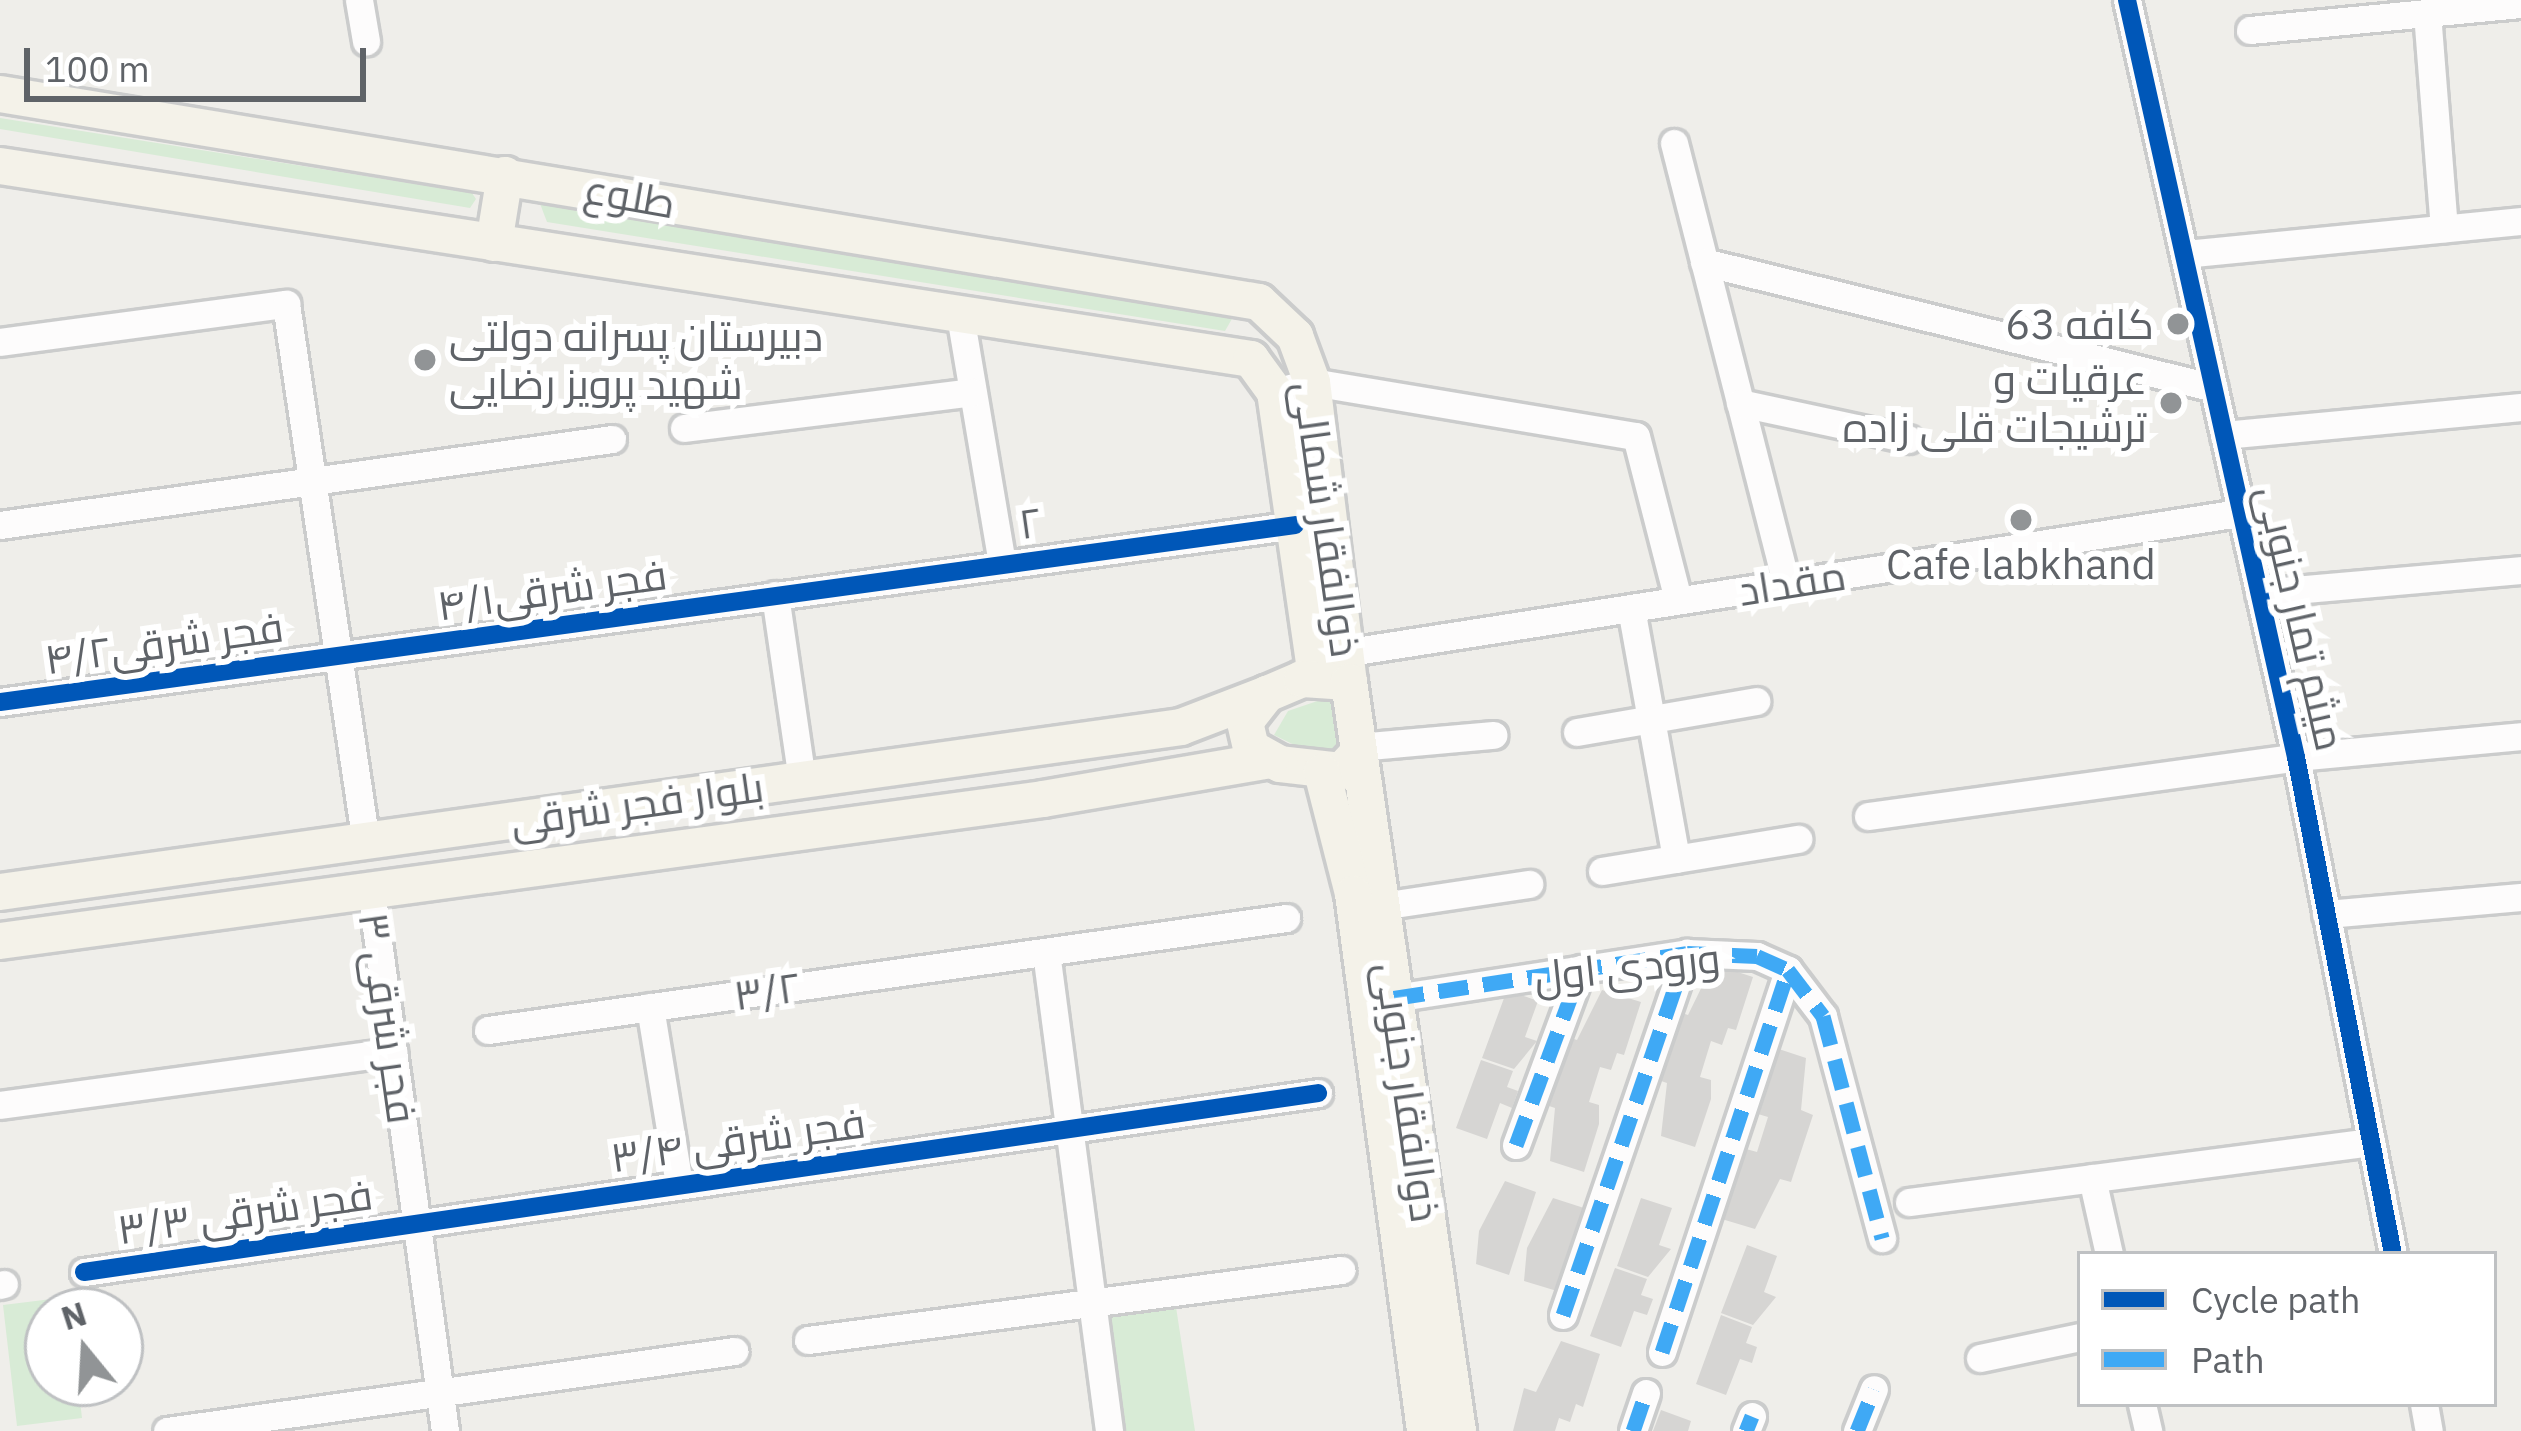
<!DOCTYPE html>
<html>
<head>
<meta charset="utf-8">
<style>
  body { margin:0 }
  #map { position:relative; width:2521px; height:1431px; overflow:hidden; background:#efeeea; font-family:"IBM Plex Sans",Cairo,sans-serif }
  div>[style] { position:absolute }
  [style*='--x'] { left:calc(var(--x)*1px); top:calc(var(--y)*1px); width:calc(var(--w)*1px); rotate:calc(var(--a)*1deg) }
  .green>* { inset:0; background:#d8ebd6 }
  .building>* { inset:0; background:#d6d5d3 }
  .roads { filter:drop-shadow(3px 0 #cbcccc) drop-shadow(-3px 0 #cbcccc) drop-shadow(0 3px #cbcccc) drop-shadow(0 -3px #cbcccc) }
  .minor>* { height:27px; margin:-13.5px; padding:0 13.5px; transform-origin:13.5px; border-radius:13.5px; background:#fdfcfc }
  .major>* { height:36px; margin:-18px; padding:0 18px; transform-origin:18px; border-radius:18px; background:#f4f2e9 }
  .quiet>* { height:15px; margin-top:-7.5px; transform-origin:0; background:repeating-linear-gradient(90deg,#3fa9f5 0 30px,transparent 0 45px) }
  .cycleway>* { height:18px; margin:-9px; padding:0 9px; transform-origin:9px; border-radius:9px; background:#0057b8 }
  .dots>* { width:33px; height:33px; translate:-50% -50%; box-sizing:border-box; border:6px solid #fff; border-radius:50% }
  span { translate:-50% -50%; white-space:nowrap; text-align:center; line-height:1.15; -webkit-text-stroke:12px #fff; paint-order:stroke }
  .street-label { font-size:42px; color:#5f6368 }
  .poi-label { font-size:42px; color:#5f6368 }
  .right { translate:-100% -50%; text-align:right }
  .left { translate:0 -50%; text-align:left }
  .legend { position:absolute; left:2077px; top:1251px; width:420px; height:156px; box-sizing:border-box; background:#fff; border:3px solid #bfc1c3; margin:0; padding:15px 21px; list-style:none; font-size:36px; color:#5f6368 }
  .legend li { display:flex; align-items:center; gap:24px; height:60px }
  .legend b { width:60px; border:3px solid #bfc1c3 }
  .north { position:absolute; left:24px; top:1287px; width:120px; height:120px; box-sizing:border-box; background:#fff; border:3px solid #bfc1c3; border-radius:50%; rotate:342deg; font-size:33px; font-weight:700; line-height:48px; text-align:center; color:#5f6368 }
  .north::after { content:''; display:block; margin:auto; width:42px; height:54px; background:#919496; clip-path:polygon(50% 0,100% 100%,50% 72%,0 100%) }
  .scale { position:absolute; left:24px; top:48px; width:342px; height:54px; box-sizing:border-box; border:6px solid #5f6368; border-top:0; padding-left:15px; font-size:36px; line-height:42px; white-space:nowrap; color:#5f6368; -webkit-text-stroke:9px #fff; paint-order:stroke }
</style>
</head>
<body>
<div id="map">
  <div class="green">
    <div style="clip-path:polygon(0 118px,472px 193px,476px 199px,470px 208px,0 129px)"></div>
    <div style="clip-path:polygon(539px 201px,1228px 311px,1233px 317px,1225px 331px,547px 222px)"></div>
    <div style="clip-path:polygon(1341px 693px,1354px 748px,1327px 761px,1274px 735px,1288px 711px)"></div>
    <div style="clip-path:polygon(68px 1297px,69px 1311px,48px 1311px,48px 1383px,78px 1383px,82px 1418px,17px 1426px,3px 1305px)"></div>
    <div style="clip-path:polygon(1176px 1307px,1195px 1431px,1122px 1431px,1107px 1316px)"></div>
  </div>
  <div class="building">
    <div style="clip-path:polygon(1713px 964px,1753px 977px,1736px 1030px,1728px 1028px,1722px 1045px,1711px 1041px,1700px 1077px,1711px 1080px,1711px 1099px,1695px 1147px,1661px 1136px,1667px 1083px,1655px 1079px,1676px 1011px,1688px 1015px)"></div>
    <div style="clip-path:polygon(1507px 990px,1538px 1001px,1525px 1037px,1537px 1041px,1514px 1069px,1482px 1058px)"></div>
    <div style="clip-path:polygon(1602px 990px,1641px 1002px,1624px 1055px,1617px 1053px,1611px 1070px,1600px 1067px,1589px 1102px,1599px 1105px,1599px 1124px,1584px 1172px,1550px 1161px,1555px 1108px,1543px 1104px,1565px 1036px,1577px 1040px)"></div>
    <div style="clip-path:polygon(1773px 1047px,1806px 1058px,1801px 1110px,1813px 1115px,1791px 1182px,1780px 1179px,1755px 1229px,1715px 1217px,1732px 1163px,1740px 1166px,1746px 1149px,1757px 1152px,1768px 1117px,1758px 1114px,1758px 1095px)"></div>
    <div style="clip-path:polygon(1481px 1060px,1513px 1071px,1507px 1087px,1518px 1091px,1512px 1108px,1500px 1103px,1487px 1139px,1456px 1128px)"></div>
    <div style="clip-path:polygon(1505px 1181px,1536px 1192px,1509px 1275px,1476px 1264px,1479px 1231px)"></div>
    <div style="clip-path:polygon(1553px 1198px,1584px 1208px,1557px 1291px,1524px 1281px,1527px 1248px)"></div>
    <div style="clip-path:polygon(1641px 1198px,1672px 1208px,1659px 1245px,1671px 1249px,1648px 1277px,1617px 1266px)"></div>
    <div style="clip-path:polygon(1747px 1245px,1777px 1256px,1764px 1292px,1776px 1297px,1753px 1325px,1721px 1313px)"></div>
    <div style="clip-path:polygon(1615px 1268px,1647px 1279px,1641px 1295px,1653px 1299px,1647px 1315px,1634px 1311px,1621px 1347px,1590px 1336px)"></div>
    <div style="clip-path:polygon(1721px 1315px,1752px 1327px,1746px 1343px,1757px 1347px,1752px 1363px,1740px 1359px,1726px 1395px,1696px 1384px)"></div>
    <div style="clip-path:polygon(1561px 1341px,1600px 1354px,1583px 1407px,1576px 1404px,1570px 1422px,1559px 1418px,1555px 1431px,1513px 1431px,1524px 1388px,1536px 1392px)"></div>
    <div style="clip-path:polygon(1661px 1410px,1691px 1421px,1688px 1431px,1653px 1431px)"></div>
  </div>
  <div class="roads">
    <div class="minor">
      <div style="--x:359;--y:0;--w:42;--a:80.3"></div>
      <div style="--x:2127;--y:0;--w:776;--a:77.42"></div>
      <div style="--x:2296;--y:757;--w:506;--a:78.96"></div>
      <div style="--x:2427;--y:13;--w:216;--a:85.5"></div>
      <div style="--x:2250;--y:30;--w:272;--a:-5.5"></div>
      <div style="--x:1674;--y:143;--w:454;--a:75.7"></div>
      <div style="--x:2184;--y:254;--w:339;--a:-5.6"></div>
      <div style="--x:1704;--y:262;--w:525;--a:13.88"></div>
      <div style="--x:960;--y:315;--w:252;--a:80.4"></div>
      <div style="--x:0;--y:342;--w:289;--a:-7.6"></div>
      <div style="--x:286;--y:304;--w:545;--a:81.56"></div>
      <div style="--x:1275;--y:392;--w:38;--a:-15"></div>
      <div style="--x:1312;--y:382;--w:328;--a:9.5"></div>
      <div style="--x:1636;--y:436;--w:169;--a:75.6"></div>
      <div style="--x:1740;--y:403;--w:172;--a:12.1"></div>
      <div style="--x:684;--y:428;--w:290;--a:-7.1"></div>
      <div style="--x:2224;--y:435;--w:298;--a:-5.4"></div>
      <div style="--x:0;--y:525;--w:618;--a:-8"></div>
      <div style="--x:2259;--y:593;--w:263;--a:-5"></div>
      <div style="--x:775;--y:595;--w:187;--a:81.7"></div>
      <div style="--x:1631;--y:608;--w:255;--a:79.8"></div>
      <div style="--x:1330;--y:655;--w:920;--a:-8.88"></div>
      <div style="--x:0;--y:702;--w:1307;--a:-7.78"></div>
      <div style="--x:1577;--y:732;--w:182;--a:-9.8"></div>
      <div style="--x:1358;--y:747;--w:136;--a:-5.1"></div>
      <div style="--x:1868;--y:816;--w:432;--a:-7.8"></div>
      <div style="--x:2296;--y:757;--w:226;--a:-5.3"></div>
      <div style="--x:1602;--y:871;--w:199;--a:-9.3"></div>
      <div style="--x:371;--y:890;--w:546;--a:82.21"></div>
      <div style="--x:1381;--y:906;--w:150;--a:-8.5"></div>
      <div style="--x:2326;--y:914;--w:196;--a:-5"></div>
      <div style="--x:1046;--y:952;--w:483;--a:82.5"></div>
      <div style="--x:1394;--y:998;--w:296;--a:-8.7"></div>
      <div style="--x:1687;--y:953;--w:70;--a:2.5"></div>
      <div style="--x:1757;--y:956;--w:34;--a:24"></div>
      <div style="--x:1788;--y:970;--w:58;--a:52.7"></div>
      <div style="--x:1823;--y:1016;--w:230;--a:75.1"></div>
      <div style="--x:650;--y:1007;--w:180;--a:80.7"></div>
      <div style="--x:488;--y:1030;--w:806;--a:-7.99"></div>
      <div style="--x:0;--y:1105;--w:397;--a:-7.7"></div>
      <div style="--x:1516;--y:1145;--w:188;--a:-69.7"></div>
      <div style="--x:2092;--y:1178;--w:78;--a:77.4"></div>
      <div style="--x:1909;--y:1202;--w:466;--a:-7.4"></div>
      <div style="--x:84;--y:1272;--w:1247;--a:-8.25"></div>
      <div style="--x:0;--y:1285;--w:4;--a:-14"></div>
      <div style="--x:1563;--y:1315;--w:383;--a:-71.1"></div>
      <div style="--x:808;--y:1340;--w:538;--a:-7.48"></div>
      <div style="--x:1662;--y:1352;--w:402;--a:-71.7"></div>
      <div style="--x:1980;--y:1358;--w:102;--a:-11.9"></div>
      <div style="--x:2142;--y:1404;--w:28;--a:77"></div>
      <div style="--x:2424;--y:1404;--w:27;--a:80"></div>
      <div style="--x:167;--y:1431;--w:573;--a:-8.03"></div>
      <div style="--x:1633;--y:1431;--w:40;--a:-71.1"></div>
      <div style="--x:1746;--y:1431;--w:16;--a:-68"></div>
      <div style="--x:1857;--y:1431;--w:45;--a:-68"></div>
    </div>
    <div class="major">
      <div style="--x:0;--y:94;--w:1276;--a:9.38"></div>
      <div style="--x:0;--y:166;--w:1266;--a:8.77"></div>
      <div style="--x:494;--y:243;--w:69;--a:-80.8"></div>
      <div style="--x:1259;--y:302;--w:50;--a:43.4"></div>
      <div style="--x:1295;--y:336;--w:49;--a:69.7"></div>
      <div style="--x:1312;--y:382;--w:302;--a:83"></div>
      <div style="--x:1251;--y:359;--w:41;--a:54"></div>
      <div style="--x:1275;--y:392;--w:289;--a:81.8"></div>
      <div style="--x:1359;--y:752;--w:26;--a:133"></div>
      <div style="--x:1341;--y:771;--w:61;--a:-173.5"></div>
      <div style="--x:1280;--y:764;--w:33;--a:-151"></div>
      <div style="--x:1251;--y:748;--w:27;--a:-103"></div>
      <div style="--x:1245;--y:722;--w:36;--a:-52"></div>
      <div style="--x:1267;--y:694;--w:38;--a:-23"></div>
      <div style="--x:1302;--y:679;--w:47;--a:3.7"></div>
      <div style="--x:1349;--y:682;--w:757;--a:81.72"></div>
      <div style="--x:1322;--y:772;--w:126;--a:75.7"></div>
      <div style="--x:1353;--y:894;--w:542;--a:82.36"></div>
      <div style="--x:0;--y:892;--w:1192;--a:-7.95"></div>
      <div style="--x:1181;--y:727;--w:92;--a:-21"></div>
      <div style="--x:0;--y:941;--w:1053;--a:-7.75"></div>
      <div style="--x:1043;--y:799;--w:231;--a:-9.7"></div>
    </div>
  </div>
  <div class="quiet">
    <div style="--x:1394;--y:998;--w:296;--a:-8.7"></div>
    <div style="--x:1687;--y:953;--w:70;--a:2.5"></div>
    <div style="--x:1757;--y:956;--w:34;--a:24"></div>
    <div style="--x:1788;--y:970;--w:58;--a:52.7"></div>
    <div style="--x:1823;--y:1016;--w:230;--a:75.1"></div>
    <div style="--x:1516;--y:1145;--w:188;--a:-69.7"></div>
    <div style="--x:1563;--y:1315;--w:383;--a:-71.1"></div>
    <div style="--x:1662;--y:1352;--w:402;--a:-71.7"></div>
    <div style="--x:1633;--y:1431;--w:40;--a:-71.1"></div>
    <div style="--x:1746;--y:1431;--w:16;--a:-68"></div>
    <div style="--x:1857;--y:1431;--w:45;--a:-68"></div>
  </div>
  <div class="cycleway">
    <div style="--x:2127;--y:0;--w:776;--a:77.42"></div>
    <div style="--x:2296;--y:757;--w:506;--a:78.96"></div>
    <div style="--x:0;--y:702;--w:1307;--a:-7.78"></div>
    <div style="--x:84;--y:1272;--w:1247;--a:-8.25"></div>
  </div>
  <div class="dots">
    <div style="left:2178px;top:324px;background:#919496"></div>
    <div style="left:425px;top:360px;background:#919496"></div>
    <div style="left:2171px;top:403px;background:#919496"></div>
    <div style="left:2021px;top:520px;background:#919496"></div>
  </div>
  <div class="street-label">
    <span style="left:630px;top:196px;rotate:10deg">طلوع</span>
    <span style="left:1327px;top:519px;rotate:82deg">ذوالفقار شمالی</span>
    <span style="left:1030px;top:523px;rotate:-8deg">۲</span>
    <span style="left:1792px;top:583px;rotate:-9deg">مقداد</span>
    <span style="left:552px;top:590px;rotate:-8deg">فجر شرقی۴/۱</span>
    <span style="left:2301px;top:618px;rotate:77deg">میثم تمار جنوبی</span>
    <span style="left:164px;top:643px;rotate:-8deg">فجر شرقی۴/۲</span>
    <span style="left:637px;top:804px;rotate:-8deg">بلوار فجر شرقی</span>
    <span style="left:1627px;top:967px;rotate:-6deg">ورودی اول</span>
    <span style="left:767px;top:991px;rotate:-8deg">۳/۲</span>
    <span style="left:388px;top:1018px;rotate:82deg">۳ فجر شرقی</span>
    <span style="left:1408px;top:1092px;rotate:82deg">ذوالفقار جنوبی</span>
    <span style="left:738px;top:1140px;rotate:-8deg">۳/۴ فجر شرقی</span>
    <span style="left:245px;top:1212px;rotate:-8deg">۳/۳ فجر شرقی</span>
  </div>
  <div class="poi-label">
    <span class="right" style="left:2154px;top:324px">کافه 63</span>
    <span class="left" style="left:449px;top:360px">دبیرستان پسرانه دولتی<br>شهید پرویز رضایی</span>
    <span class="right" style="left:2147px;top:403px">عرقیات و<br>ترشیجات قلی زاده</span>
    <span style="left:2021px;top:564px">Cafe labkhand</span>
  </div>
  <ul class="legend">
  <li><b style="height:15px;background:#0057b8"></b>Cycle path</li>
  <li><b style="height:15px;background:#3fa9f5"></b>Path</li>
  </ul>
  <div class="north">N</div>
  <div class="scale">100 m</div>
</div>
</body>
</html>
